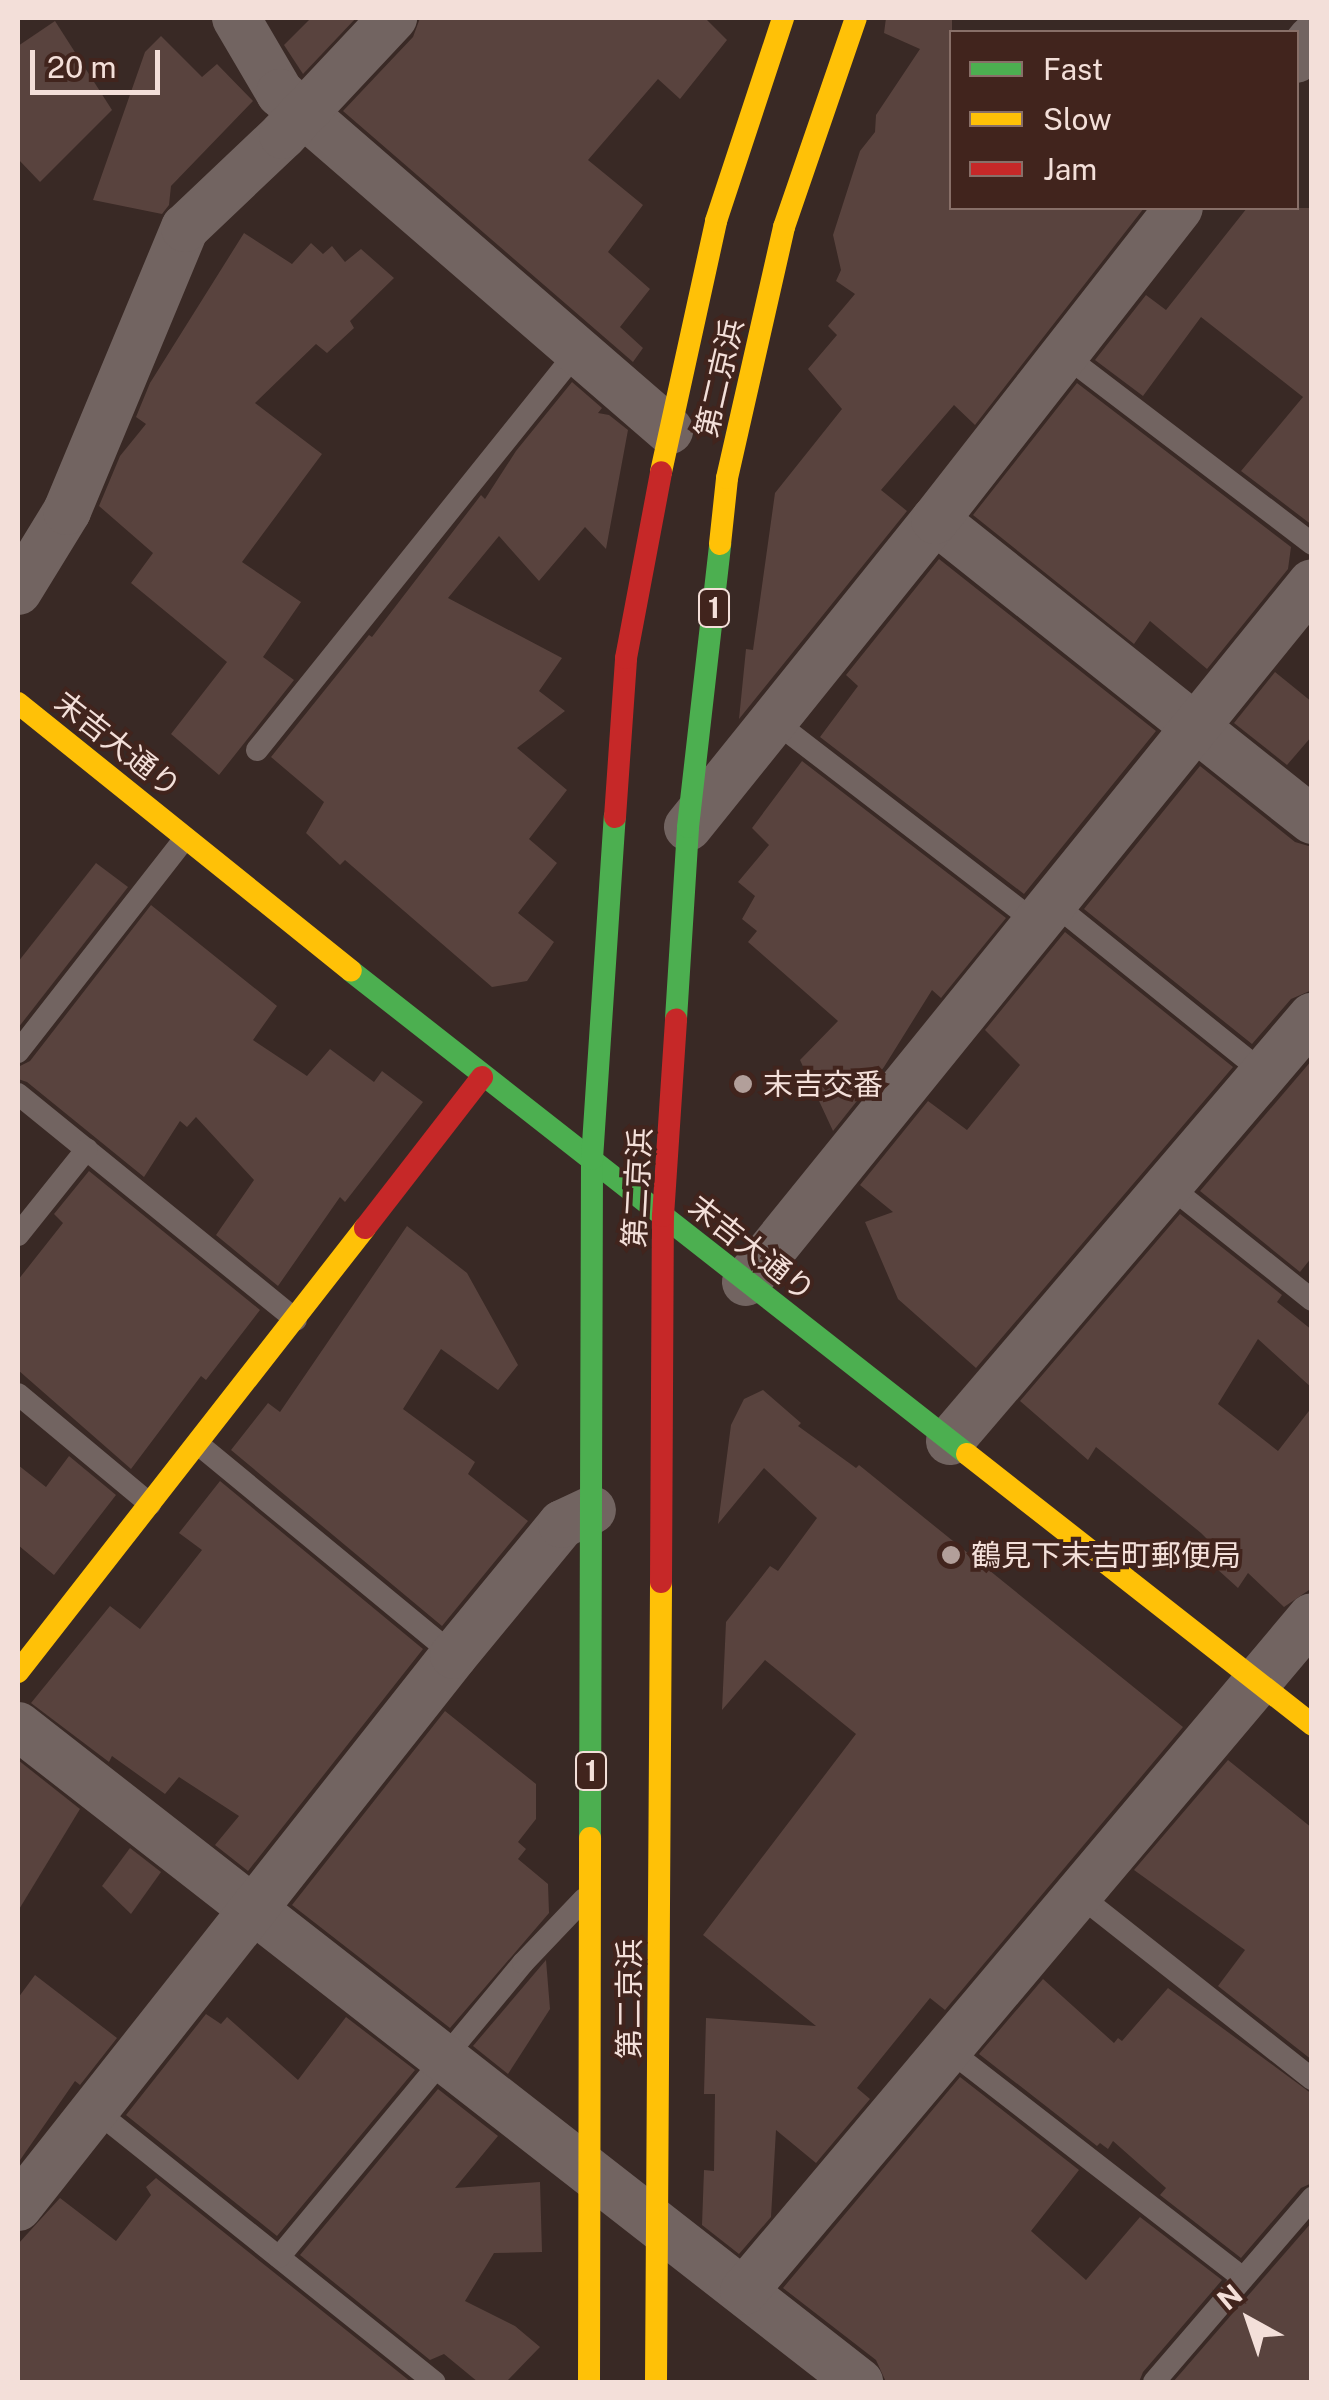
<!DOCTYPE html>
<html>
<head>
<meta charset="utf-8">
<style>
  body { margin:0 }
  #map { position:relative; width:1329px; height:2400px; overflow:hidden; background:#392925; font-family:"Public Sans","Noto Sans JP",sans-serif }
  div>[style] { position:absolute }
  [style*='--x'] { left:calc(var(--x)*1px); top:calc(var(--y)*1px); width:calc(var(--w)*1px); rotate:calc(var(--a)*1deg) }
  .building>* { inset:0; background:#59433e }
  .lane>* { height:22px; margin:-11px; padding:0 11px; transform-origin:11px; border-radius:11px; background:#726461 }
  .street>* { height:48px; margin:-24px; padding:0 24px; transform-origin:24px; border-radius:24px; background:#726461 }
  .fast>* { height:22px; margin:-11px; padding:0 11px; transform-origin:11px; border-radius:11px; background:#4caf50 }
  .slow>* { height:22px; margin:-11px; padding:0 11px; transform-origin:11px; border-radius:11px; background:#ffc107 }
  .jam>* { height:22px; margin:-11px; padding:0 11px; transform-origin:11px; border-radius:11px; background:#c62828 }
  .dots>* { width:28px; height:28px; translate:-50% -50%; box-sizing:border-box; border:5px solid #41241d; border-radius:50% }
  span { translate:-50% -50%; white-space:nowrap; text-align:center; line-height:1.15; -webkit-text-stroke:8px #41241d; paint-order:stroke }
  .shield-label span { padding:2px 8px; background:#41241d; border:2px solid; border-radius:8px; -webkit-text-stroke-width:0 }
  .shield-label { font-size:28px; color:#f3dfd9; font-weight:700 }
  .street-label { font-size:30px; color:#f3dfd9 }
  .poi-label { font-size:30px; color:#f3dfd9 }
  .left { translate:0 -50%; text-align:left }
  .frame { position:absolute; inset:0; border:20px solid #f3dfd9; pointer-events:none }
  .legend { position:absolute; left:949px; top:30px; width:350px; height:180px; box-sizing:border-box; background:#41241d; border:2px solid #886f68; margin:0; padding:12px 18px; list-style:none; font-size:30px; color:#f3dfd9 }
  .legend li { display:flex; align-items:center; gap:20px; height:50px }
  .legend b { width:50px; border:2px solid #886f68 }
  .north { position:absolute; left:1199px; top:2270px; width:100px; height:100px; -webkit-text-stroke:8px #41241d; paint-order:stroke; rotate:320deg; font-size:28px; font-weight:700; line-height:40px; text-align:center; color:#f3dfd9 }
  .north::after { content:''; display:block; margin:auto; width:35px; height:45px; background:#f3dfd9; clip-path:polygon(50% 0,100% 100%,50% 72%,0 100%) }
  .scale { position:absolute; left:30px; top:50px; width:130px; height:45px; box-sizing:border-box; border:5px solid #f3dfd9; border-top:0; padding-left:12px; font-size:30px; line-height:35px; white-space:nowrap; color:#f3dfd9; -webkit-text-stroke:8px #41241d; paint-order:stroke }
</style>
</head>
<body>
<div id="map">
  <div class="building">
    <div style="clip-path:polygon(311px 18px,356px 18px,303px 74px,284px 45px)"></div>
    <div style="clip-path:polygon(420px 18px,705px 18px,727px 40px,680px 99px,658px 79px,588px 160px,643px 205px,608px 252px,650px 289px,620px 327px,643px 348px,633px 362px,343px 111px,413px 37px)"></div>
    <div style="clip-path:polygon(886px 18px,952px 18px,952px 208px,1144px 208px,975px 425px,954px 405px,881px 490px,907px 511px,739px 719px,746px 649px,753px 650px,775px 493px,842px 409px,808px 369px,837px 335px,828px 326px,855px 294px,836px 281px,841px 270px,833px 235px,860px 151px,875px 132px,876px 115px,920px 49px,884px 33px)"></div>
    <div style="clip-path:polygon(55px 21px,112px 110px,40px 182px,18px 159px,18px 46px)"></div>
    <div style="clip-path:polygon(161px 36px,202px 77px,217px 64px,253px 101px,171px 186px,169px 205px,162px 214px,93px 200px,145px 52px)"></div>
    <div style="clip-path:polygon(1247px 208px,1312px 208px,1312px 525px,1241px 471px,1303px 397px,1201px 317px,1143px 396px,1095px 360px,1146px 295px,1166px 310px)"></div>
    <div style="clip-path:polygon(244px 233px,292px 264px,311px 243px,323px 254px,332px 246px,345px 262px,361px 249px,394px 278px,350px 321px,354px 328px,327px 353px,316px 344px,255px 403px,322px 454px,242px 562px,301px 602px,263px 657px,294px 680px,219px 775px,171px 734px,227px 662px,131px 583px,153px 553px,99px 506px,120px 456px,146px 424px,136px 417px,150px 383px)"></div>
    <div style="clip-path:polygon(572px 382px,602px 408px,598px 413px,609px 415px,628px 430px,606px 549px,585px 527px,539px 581px,499px 536px,448px 598px,562px 658px,539px 691px,565px 711px,517px 748px,567px 790px,529px 839px,557px 863px,518px 913px,554px 942px,527px 981px,492px 987px,345px 860px,340px 865px,306px 833px,324px 802px,271px 757px,369px 635px,372px 637px,481px 495px,485px 499px,516px 451px)"></div>
    <div style="clip-path:polygon(1077px 383px,1291px 547px,1288px 569px,1207px 669px,1150px 621px,1134px 644px,973px 515px)"></div>
    <div style="clip-path:polygon(939px 559px,1156px 731px,1024px 894px,820px 737px,858px 686px,846px 675px)"></div>
    <div style="clip-path:polygon(1275px 672px,1312px 702px,1312px 736px,1287px 765px,1234px 723px)"></div>
    <div style="clip-path:polygon(802px 761px,1006px 918px,941px 998px,932px 990px,884px 1067px,833px 1131px,800px 1060px,838px 1021px,748px 942px,757px 931px,742px 919px,755px 896px,738px 882px,769px 845px,752px 828px)"></div>
    <div style="clip-path:polygon(1200px 766px,1295px 842px,1312px 847px,1312px 990px,1291px 999px,1252px 1044px,1084px 909px)"></div>
    <div style="clip-path:polygon(96px 863px,128px 887px,18px 1028px,18px 962px)"></div>
    <div style="clip-path:polygon(151px 905px,277px 1006px,253px 1040px,307px 1076px,330px 1049px,374px 1082px,382px 1071px,423px 1102px,345px 1202px,340px 1197px,278px 1286px,216px 1235px,254px 1180px,196px 1117px,187px 1127px,180px 1121px,144px 1177px,27px 1082px,18px 1079px,18px 1067px,30px 1061px)"></div>
    <div style="clip-path:polygon(1065px 932px,1233px 1067px,976px 1368px,898px 1299px,865px 1222px,893px 1212px,860px 1185px,928px 1101px,967px 1130px,1020px 1065px,985px 1030px)"></div>
    <div style="clip-path:polygon(1312px 1060px,1312px 1257px,1300px 1272px,1200px 1191px)"></div>
    <div style="clip-path:polygon(89px 1171px,260px 1310px,206px 1380px,201px 1376px,131px 1469px,18px 1370px,18px 1280px,63px 1223px,54px 1214px)"></div>
    <div style="clip-path:polygon(1180px 1214px,1282px 1295px,1277px 1302px,1312px 1330px,1312px 1388px,1258px 1339px,1218px 1404px,1278px 1451px,1312px 1407px,1312px 1588px,1284px 1607px,1248px 1573px,1238px 1588px,1216px 1568px,1221px 1553px,1201px 1533px,1096px 1447px,1088px 1460px,1020px 1401px)"></div>
    <div style="clip-path:polygon(407px 1226px,467px 1273px,518px 1365px,498px 1390px,441px 1349px,403px 1409px,475px 1462px,468px 1474px,528px 1521px,442px 1626px,231px 1450px,268px 1403px,280px 1412px)"></div>
    <div style="clip-path:polygon(763px 1390px,801px 1423px,798px 1426px,856px 1468px,859px 1465px,1183px 1727px,945px 2010px,930px 1998px,857px 2088px,870px 2099px,816px 2163px,776px 2130px,771px 2217px,739px 2254px,702px 2225px,704px 2170px,714px 2171px,715px 2094px,704px 2094px,706px 2018px,816px 2026px,703px 1935px,856px 1734px,765px 1660px,722px 1710px,726px 1622px,770px 1566px,778px 1571px,817px 1518px,764px 1468px,718px 1524px,731px 1425px,744px 1399px)"></div>
    <div style="clip-path:polygon(69px 1456px,116px 1495px,54px 1575px,18px 1545px,18px 1465px,46px 1487px)"></div>
    <div style="clip-path:polygon(220px 1481px,423px 1649px,248px 1871px,215px 1845px,239px 1816px,179px 1777px,165px 1794px,112px 1756px,109px 1762px,31px 1703px,110px 1606px,140px 1629px,202px 1550px,179px 1533px)"></div>
    <div style="clip-path:polygon(445px 1711px,536px 1784px,536px 1819px,518px 1842px,526px 1849px,518px 1859px,548px 1884px,549px 1913px,450px 2028px,292px 1905px)"></div>
    <div style="clip-path:polygon(18px 1760px,80px 1809px,18px 1911px)"></div>
    <div style="clip-path:polygon(1228px 1760px,1312px 1828px,1312px 2060px,1218px 1986px,1245px 1950px,1134px 1870px)"></div>
    <div style="clip-path:polygon(130px 1848px,161px 1872px,131px 1914px,102px 1886px)"></div>
    <div style="clip-path:polygon(546px 1960px,550px 2009px,508px 2074px,473px 2046px)"></div>
    <div style="clip-path:polygon(35px 1975px,117px 2038px,80px 2085px,75px 2081px,18px 2163px,18px 1998px)"></div>
    <div style="clip-path:polygon(1043px 1979px,1114px 2043px,1118px 2038px,1122px 2041px,1168px 1988px,1312px 2094px,1312px 2183px,1301px 2188px,1241px 2258px,1160px 2195px,1166px 2188px,1113px 2141px,1108px 2149px,1100px 2143px,1097px 2146px,979px 2054px)"></div>
    <div style="clip-path:polygon(206px 2014px,221px 2024px,227px 2017px,298px 2080px,346px 2017px,415px 2070px,277px 2236px,126px 2115px)"></div>
    <div style="clip-path:polygon(960px 2077px,1079px 2170px,1031px 2231px,1086px 2280px,1140px 2217px,1222px 2280px,1143px 2372px,1139px 2382px,886px 2382px,876px 2360px,783px 2288px)"></div>
    <div style="clip-path:polygon(438px 2089px,498px 2136px,455px 2188px,540px 2182px,542px 2252px,494px 2253px,465px 2301px,515px 2326px,540px 2347px,506px 2382px,478px 2382px,444px 2354px,430px 2360px,300px 2255px)"></div>
    <div style="clip-path:polygon(156px 2178px,411px 2382px,18px 2382px,18px 2244px,60px 2198px,116px 2241px,151px 2195px,146px 2187px)"></div>
    <div style="clip-path:polygon(1312px 2222px,1312px 2382px,1173px 2382px)"></div>
  </div>
  <div class="lane">
    <div style="--x:1063;--y:354;--w:313;--a:37.3"></div>
    <div style="--x:773;--y:720;--w:333;--a:37.6"></div>
    <div style="--x:257;--y:750;--w:516;--a:-51.22"></div>
    <div style="--x:1053;--y:903;--w:271;--a:38.9"></div>
    <div style="--x:18;--y:1052;--w:271;--a:-52"></div>
    <div style="--x:18;--y:1094;--w:358;--a:39.1"></div>
    <div style="--x:1168;--y:1185;--w:184;--a:38.6"></div>
    <div style="--x:18;--y:1235;--w:110;--a:-51.3"></div>
    <div style="--x:18;--y:1394;--w:172;--a:39.8"></div>
    <div style="--x:198;--y:1444;--w:332;--a:39.5"></div>
    <div style="--x:1079;--y:1895;--w:297;--a:38.3"></div>
    <div style="--x:949;--y:2050;--w:372;--a:37.8"></div>
    <div style="--x:95;--y:2110;--w:435;--a:38.7"></div>
    <div style="--x:279;--y:2257;--w:382;--a:-50.3"></div>
    <div style="--x:523;--y:1963;--w:88;--a:-46.4"></div>
    <div style="--x:1154;--y:2382;--w:243;--a:-49.3"></div>
  </div>
  <div class="street">
    <div style="--x:236;--y:18;--w:87;--a:59.6"></div>
    <div style="--x:280;--y:93;--w:515;--a:40.9"></div>
    <div style="--x:1296;--y:59;--w:26;--a:-51"></div>
    <div style="--x:935;--y:520;--w:482;--a:38.5"></div>
    <div style="--x:18;--y:591;--w:94;--a:-58.5"></div>
    <div style="--x:67;--y:511;--w:307;--a:-67.4"></div>
    <div style="--x:185;--y:228;--w:135;--a:-43.5"></div>
    <div style="--x:283;--y:135;--w:161;--a:-46.8"></div>
    <div style="--x:688;--y:827;--w:394;--a:-51.2"></div>
    <div style="--x:935;--y:520;--w:396;--a:-52"></div>
    <div style="--x:746;--y:1282;--w:899;--a:-51"></div>
    <div style="--x:950;--y:1441;--w:558;--a:-49.51"></div>
    <div style="--x:18;--y:1726;--w:1067;--a:37.96"></div>
    <div style="--x:18;--y:2207;--w:703;--a:-51.7"></div>
    <div style="--x:454;--y:1655;--w:170;--a:-50.5"></div>
    <div style="--x:562;--y:1524;--w:33;--a:-25"></div>
    <div style="--x:744;--y:2291;--w:881;--a:-49.88"></div>
  </div>
  <div class="fast">
    <div style="--x:351;--y:971;--w:783;--a:38.1"></div>
    <div style="--x:676;--y:1019;--w:192;--a:-86.4"></div>
    <div style="--x:688;--y:827;--w:285;--a:-83.5"></div>
    <div style="--x:590;--y:1838;--w:679;--a:-89.83"></div>
    <div style="--x:592;--y:1159;--w:343;--a:-86.2"></div>
  </div>
  <div class="slow">
    <div style="--x:661;--y:472;--w:257;--a:-77.6"></div>
    <div style="--x:716;--y:221;--w:214;--a:-71.7"></div>
    <div style="--x:720;--y:544;--w:66;--a:-83.9"></div>
    <div style="--x:727;--y:478;--w:257;--a:-77.2"></div>
    <div style="--x:784;--y:227;--w:221;--a:-71"></div>
    <div style="--x:18;--y:703;--w:427;--a:38.8"></div>
    <div style="--x:967;--y:1454;--w:439;--a:38.1"></div>
    <div style="--x:18;--y:1672;--w:564;--a:-51.99"></div>
    <div style="--x:589;--y:2382;--w:544;--a:-89.89"></div>
    <div style="--x:656;--y:2382;--w:800;--a:-89.64"></div>
  </div>
  <div class="jam">
    <div style="--x:615;--y:817;--w:159;--a:-86"></div>
    <div style="--x:626;--y:658;--w:189;--a:-79.3"></div>
    <div style="--x:365;--y:1228;--w:191;--a:-52.2"></div>
    <div style="--x:661;--y:1582;--w:366;--a:-89.7"></div>
    <div style="--x:663;--y:1216;--w:197;--a:-86.2"></div>
  </div>
  <div class="dots">
    <div style="left:743px;top:1084px;background:#b29f9a"></div>
    <div style="left:951px;top:1555px;background:#b29f9a"></div>
  </div>
  <div class="shield-label">
    <span style="left:714px;top:608px">1</span>
    <span style="left:591px;top:1771px">1</span>
  </div>
  <div class="street-label">
    <span style="left:719px;top:378px;rotate:-77deg">第二京浜</span>
    <span style="left:118px;top:744px;rotate:38deg">末吉大通り</span>
    <span style="left:637px;top:1188px;rotate:-87deg">第二京浜</span>
    <span style="left:752px;top:1248px;rotate:38deg">末吉大通り</span>
    <span style="left:629px;top:1999px;rotate:-90deg">第二京浜</span>
  </div>
  <div class="poi-label">
    <span class="left" style="left:763px;top:1084px">末吉交番</span>
    <span class="left" style="left:971px;top:1555px">鶴見下末吉町郵便局</span>
  </div>
  <div class="frame"></div>
  <ul class="legend">
  <li><b style="height:12px;background:#4caf50"></b>Fast</li>
  <li><b style="height:12px;background:#ffc107"></b>Slow</li>
  <li><b style="height:12px;background:#c62828"></b>Jam</li>
  </ul>
  <div class="north">N</div>
  <div class="scale">20 m</div>
</div>
</body>
</html>
